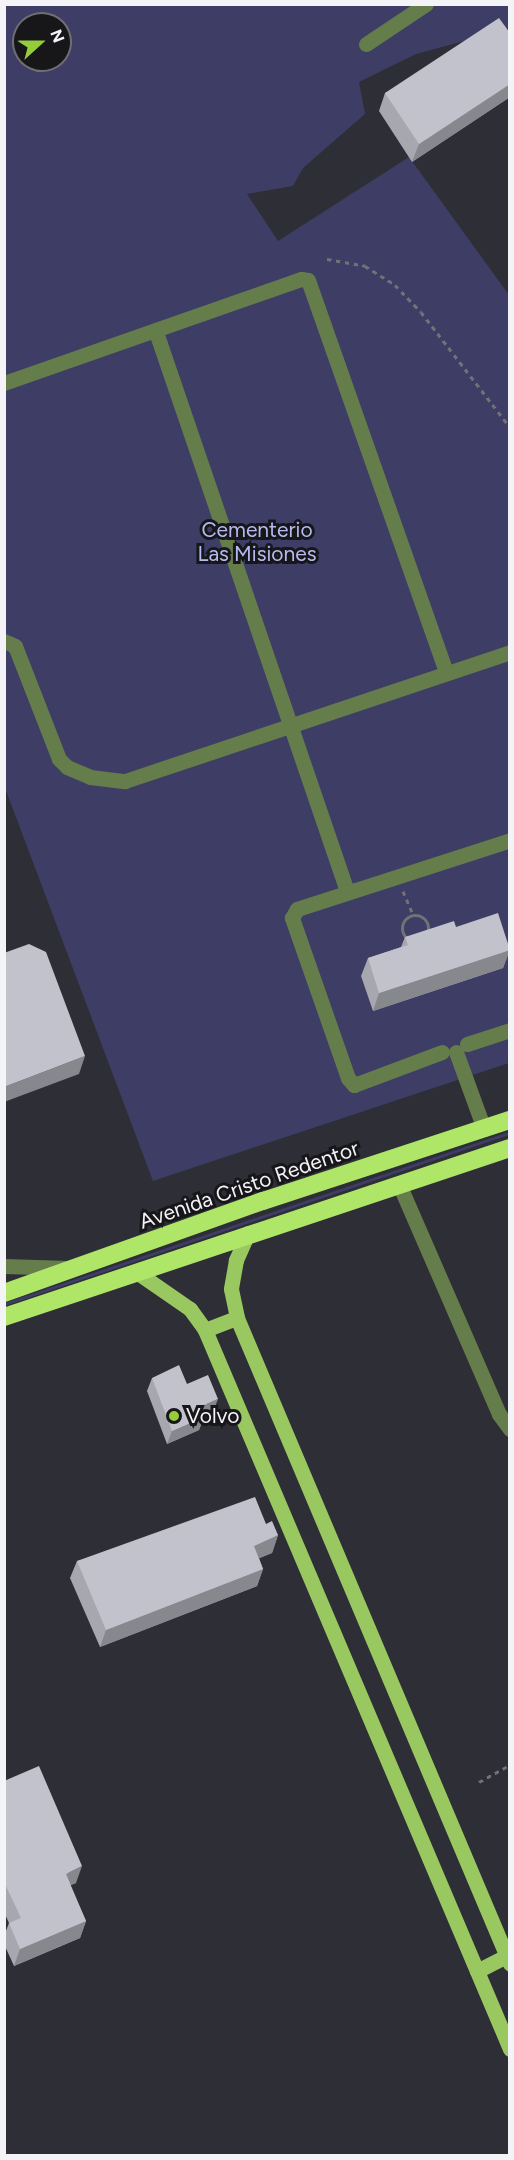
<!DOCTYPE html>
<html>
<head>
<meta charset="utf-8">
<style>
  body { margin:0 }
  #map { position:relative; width:514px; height:2160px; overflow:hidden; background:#2e2e36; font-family:Figtree,sans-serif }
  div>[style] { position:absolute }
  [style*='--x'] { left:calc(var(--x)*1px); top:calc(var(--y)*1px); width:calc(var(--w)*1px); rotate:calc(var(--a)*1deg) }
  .green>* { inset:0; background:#3d3d66 }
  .path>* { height:3px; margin-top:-1.5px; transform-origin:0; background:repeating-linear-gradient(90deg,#717178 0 4.5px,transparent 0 9px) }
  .path>.ring { margin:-1.5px; padding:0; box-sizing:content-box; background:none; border:3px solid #717178; border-radius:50% }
  .minor>* { height:15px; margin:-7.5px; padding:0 7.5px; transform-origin:7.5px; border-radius:7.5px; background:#657c4b }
  .major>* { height:15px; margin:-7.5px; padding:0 7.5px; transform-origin:7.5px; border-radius:7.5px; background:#9ac860 }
  .highway>* { height:18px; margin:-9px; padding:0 9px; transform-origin:9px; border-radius:9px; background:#afe667 }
  .wall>* { inset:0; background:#a6a7af }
  .shaded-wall>* { inset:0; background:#87888e }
  .building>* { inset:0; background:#c1c2cb }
  .dots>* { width:16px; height:16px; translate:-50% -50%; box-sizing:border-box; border:3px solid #17171a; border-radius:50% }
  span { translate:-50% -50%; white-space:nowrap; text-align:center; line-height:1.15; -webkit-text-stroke:6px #17171a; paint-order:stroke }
  .park-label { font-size:21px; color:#b7b9f3 }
  .street-label { font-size:21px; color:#f3f3f8 }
  .poi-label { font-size:21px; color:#f3f3f8 }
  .left { translate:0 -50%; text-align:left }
  .frame { position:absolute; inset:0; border:6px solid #f3f3f8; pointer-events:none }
  .north { position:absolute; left:12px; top:12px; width:60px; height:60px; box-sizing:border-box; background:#17171a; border:2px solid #6f6f73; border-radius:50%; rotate:69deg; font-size:16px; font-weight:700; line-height:24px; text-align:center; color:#f3f3f8 }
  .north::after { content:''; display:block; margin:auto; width:21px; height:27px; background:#94cc3c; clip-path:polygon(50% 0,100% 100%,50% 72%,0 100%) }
</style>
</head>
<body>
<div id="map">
  <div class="green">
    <div style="clip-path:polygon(evenodd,5px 5px,509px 5px,509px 29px,416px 54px,359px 82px,365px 114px,303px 168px,293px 186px,247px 194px,278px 241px,409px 157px,509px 295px,509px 1063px,153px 1181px,5px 788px,5px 5px,24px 24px,60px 24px,60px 60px,24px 60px,24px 24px)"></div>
    <div style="clip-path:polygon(509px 1132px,509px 1135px,5px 1306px,5px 1303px)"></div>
  </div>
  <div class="path">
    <div style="--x:327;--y:259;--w:39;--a:10"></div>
    <div style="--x:365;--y:266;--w:36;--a:32"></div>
    <div style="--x:395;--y:285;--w:37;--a:46"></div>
    <div style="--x:421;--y:312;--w:145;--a:52.3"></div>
    <div style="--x:403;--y:891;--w:26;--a:67"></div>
    <div class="ring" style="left:402px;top:915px;width:23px;height:23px"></div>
    <div style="--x:479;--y:1782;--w:35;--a:-29"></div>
  </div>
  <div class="minor">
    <div style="--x:366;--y:44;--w:72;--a:-33.7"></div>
    <div style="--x:156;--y:332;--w:591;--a:71.14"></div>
    <div style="--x:4;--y:383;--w:315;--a:-19.3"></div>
    <div style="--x:301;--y:279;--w:7;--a:8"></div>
    <div style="--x:308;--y:280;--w:416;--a:70.6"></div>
    <div style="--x:4;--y:641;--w:12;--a:24"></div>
    <div style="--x:15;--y:646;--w:121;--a:68.7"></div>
    <div style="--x:59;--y:759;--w:11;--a:45"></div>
    <div style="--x:67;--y:767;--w:25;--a:23"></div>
    <div style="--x:90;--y:777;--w:35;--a:7"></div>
    <div style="--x:125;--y:781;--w:406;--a:-18.5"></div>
    <div style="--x:467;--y:1044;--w:45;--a:-18"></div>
    <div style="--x:442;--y:1052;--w:94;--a:159.4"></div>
    <div style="--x:354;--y:1085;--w:9;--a:-131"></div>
    <div style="--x:348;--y:1078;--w:170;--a:-109.3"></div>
    <div style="--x:292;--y:918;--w:10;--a:-61"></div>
    <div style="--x:297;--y:909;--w:224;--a:-17.9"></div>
    <div style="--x:456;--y:1052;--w:82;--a:70"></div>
    <div style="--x:399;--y:1184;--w:251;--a:66.5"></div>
    <div style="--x:499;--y:1414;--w:19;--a:54"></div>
    <div style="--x:4;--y:1266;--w:65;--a:1.8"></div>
  </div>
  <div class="major">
    <div style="--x:248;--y:1233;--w:30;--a:114"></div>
    <div style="--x:236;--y:1260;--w:29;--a:100"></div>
    <div style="--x:231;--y:1289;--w:30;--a:78"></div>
    <div style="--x:237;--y:1318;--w:701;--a:67.09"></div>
    <div style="--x:138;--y:1273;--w:63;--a:34.7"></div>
    <div style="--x:190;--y:1309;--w:26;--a:54"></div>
    <div style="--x:205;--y:1330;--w:781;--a:67.01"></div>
    <div style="--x:205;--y:1330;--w:34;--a:-21"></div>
    <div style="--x:477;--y:1971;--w:33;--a:-27"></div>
  </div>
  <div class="highway">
    <div style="--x:4;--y:1293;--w:275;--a:-19.6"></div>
    <div style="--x:263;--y:1201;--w:260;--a:-18.2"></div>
    <div style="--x:4;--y:1317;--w:533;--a:-18.47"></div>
  </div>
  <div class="wall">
    <div style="clip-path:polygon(510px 33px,510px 97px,412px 162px,379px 111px,385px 93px)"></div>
    <div style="clip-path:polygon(456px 927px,510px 949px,503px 968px,373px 1011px,361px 976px,368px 958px,401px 947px,405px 937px)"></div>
    <div style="clip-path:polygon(152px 1378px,187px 1384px,213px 1412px,204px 1416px,199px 1430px,167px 1444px,147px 1391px)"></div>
    <div style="clip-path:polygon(266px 1524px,278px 1535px,272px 1553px,259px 1558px,263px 1569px,257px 1586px,100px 1647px,70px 1578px,77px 1561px)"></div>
    <div style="clip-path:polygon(4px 1781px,76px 1883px,70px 1885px,86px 1921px,80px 1938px,14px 1966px,4px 1944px,4px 1936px,9px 1923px,4px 1912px)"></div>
  </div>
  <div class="shaded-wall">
    <div style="clip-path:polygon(510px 84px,510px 97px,412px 162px,419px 144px)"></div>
    <div style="clip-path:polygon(510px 950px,503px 968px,373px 1011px,379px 993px)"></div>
    <div style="clip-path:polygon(85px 1056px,79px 1074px,4px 1102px,4px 1087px)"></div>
    <div style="clip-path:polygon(218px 1399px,213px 1412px,195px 1420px,200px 1407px)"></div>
    <div style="clip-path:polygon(204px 1417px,199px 1430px,167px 1444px,172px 1431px)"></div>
    <div style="clip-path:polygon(278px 1535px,272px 1553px,248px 1563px,254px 1546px)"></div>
    <div style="clip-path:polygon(263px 1569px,257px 1586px,100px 1647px,106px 1630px)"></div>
    <div style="clip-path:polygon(82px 1866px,76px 1883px,60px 1890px,66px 1874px)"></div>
    <div style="clip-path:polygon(86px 1921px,80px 1938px,14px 1966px,20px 1949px)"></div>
  </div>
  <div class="building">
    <div style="clip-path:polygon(499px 18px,510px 33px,510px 84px,419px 144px,385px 93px)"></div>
    <div style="clip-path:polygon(498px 913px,510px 950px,379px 993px,368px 958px,408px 945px,405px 937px,454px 921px,456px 927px)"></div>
    <div style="clip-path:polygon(29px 944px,46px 952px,85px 1056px,4px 1087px,4px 953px)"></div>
    <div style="clip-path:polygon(179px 1365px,187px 1384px,208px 1375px,218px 1399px,200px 1407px,204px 1417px,172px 1431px,152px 1378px)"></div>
    <div style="clip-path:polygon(255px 1497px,266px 1524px,272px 1521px,278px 1535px,254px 1546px,263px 1569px,106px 1630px,77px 1561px)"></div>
    <div style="clip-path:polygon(39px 1766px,82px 1866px,66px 1874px,86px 1921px,20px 1949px,9px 1923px,21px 1918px,4px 1882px,4px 1781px)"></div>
  </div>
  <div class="dots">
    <div style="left:174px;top:1416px;background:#94cc3c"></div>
  </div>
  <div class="park-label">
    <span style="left:257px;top:542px">Cementerio<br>Las Misiones</span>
  </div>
  <div class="street-label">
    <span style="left:249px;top:1185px;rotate:-19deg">Avenida Cristo Redentor</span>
  </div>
  <div class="poi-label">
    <span class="left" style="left:186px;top:1416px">Volvo</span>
  </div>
  <div class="frame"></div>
  <div class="north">N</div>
</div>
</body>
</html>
